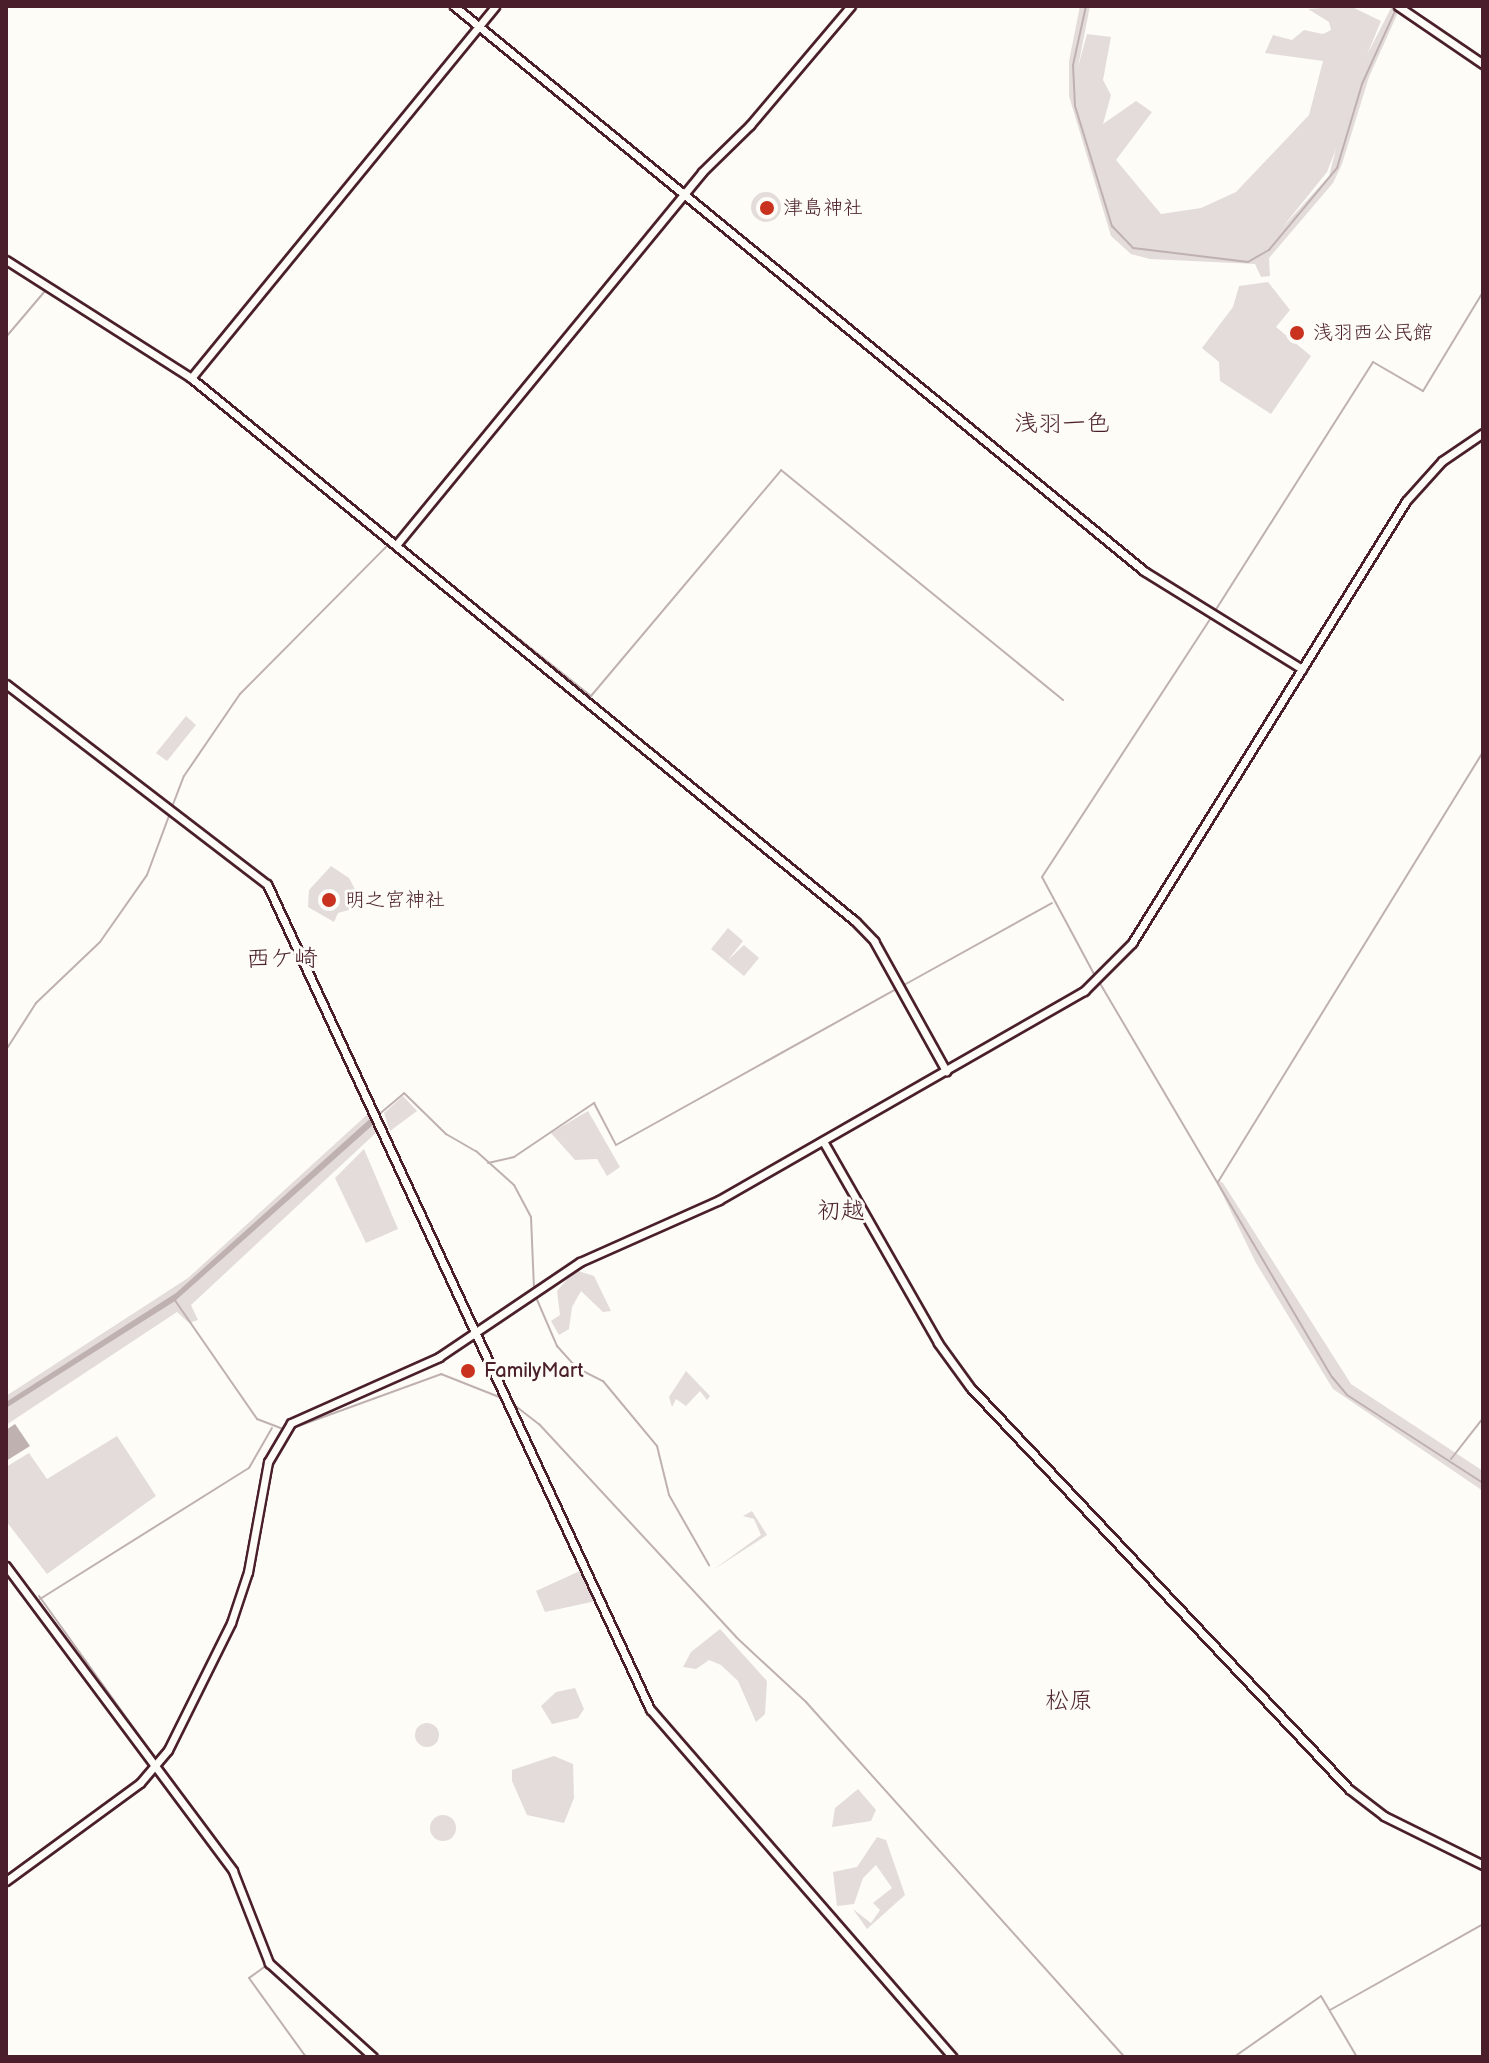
<!DOCTYPE html>
<html>
<head>
<meta charset="utf-8">
<style>
  body { margin:0 }
  #map { position:relative; width:1489px; height:2063px; overflow:hidden; background:#fdfcf7; font-family:"Balsamiq Sans","Klee One",sans-serif }
  div>[style] { position:absolute }
  [style*='--x'] { left:calc(var(--x)*1px); top:calc(var(--y)*1px); width:calc(var(--w)*1px); rotate:calc(var(--a)*1deg) }
  .green>* { inset:0; background:#e3dcda }
  .round { border-radius:50% }
  .water>* { inset:0; background:#c0b1b1 }
  .stream>* { height:2px; margin:-1px; padding:0 1px; transform-origin:1px; border-radius:1px; background:#c0b1b1 }
  .roads { filter:drop-shadow(2px 0 #4a1f2b) drop-shadow(-2px 0 #4a1f2b) drop-shadow(0 2px #4a1f2b) drop-shadow(0 -2px #4a1f2b) }
  .secondary>* { height:7px; margin:-3.5px; padding:0 3.5px; transform-origin:3.5px; border-radius:3.5px; background:#fdfcf7 }
  .dots>* { width:22px; height:22px; translate:-50% -50%; box-sizing:border-box; border:4px solid #fdfcf7; border-radius:50% }
  span { translate:-50% -50%; white-space:nowrap; text-align:center; line-height:1.15; -webkit-text-stroke:6px #fdfcf7; paint-order:stroke }
  .poi-label { font-size:20px; color:#4a1f2b }
  .left { translate:0 -50%; text-align:left }
  .quarter-label { font-size:24px; color:#4a1f2b }
  .frame { position:absolute; inset:0; border:8px solid #4a1f2b; pointer-events:none }
</style>
</head>
<body>
<div id="map">
  <div class="green">
    <div style="clip-path:polygon(evenodd,1080px 6px,1090px 6px,1078px 67px,1087px 34px,1111px 37px,1103px 80px,1111px 95px,1103px 124px,1136px 101px,1152px 112px,1116px 160px,1161px 214px,1201px 208px,1236px 192px,1309px 115px,1323px 61px,1265px 53px,1273px 35px,1292px 40px,1304px 30px,1323px 34px,1331px 30px,1329px 22px,1308px 9px,1350px 6px,1381px 21px,1367px 55px,1392px 6px,1401px 6px,1369px 77px,1342px 164px,1333px 183px,1269px 258px,1270px 276px,1261px 277px,1255px 264px,1150px 259px,1131px 254px,1111px 236px,1069px 96px,1069px 61px,1080px 6px,1336px 149px,1329px 176px,1282px 228px,1327px 172px,1336px 149px)"></div>
    <div class="round" style="left:751px;top:192px;width:30px;height:30px"></div>
    <div style="clip-path:polygon(1268px 282px,1290px 310px,1276px 327px,1311px 356px,1271px 414px,1220px 381px,1219px 362px,1202px 348px,1233px 307px,1239px 286px)"></div>
    <div style="clip-path:polygon(186px 716px,196px 725px,167px 761px,156px 753px)"></div>
    <div style="clip-path:polygon(331px 866px,349px 878px,357px 893px,356px 908px,338px 913px,334px 922px,308px 907px,309px 890px)"></div>
    <div style="clip-path:polygon(728px 928px,743px 941px,728px 960px,744px 945px,759px 958px,744px 976px,711px 949px)"></div>
    <div style="clip-path:polygon(403px 1096px,417px 1111px,390px 1131px,384px 1113px)"></div>
    <div style="clip-path:polygon(588px 1111px,620px 1167px,607px 1176px,597px 1159px,575px 1160px,551px 1133px)"></div>
    <div style="clip-path:polygon(370px 1112px,379px 1130px,191px 1305px,198px 1320px,189px 1323px,177px 1312px,6px 1425px,6px 1396px,188px 1278px)"></div>
    <div style="clip-path:polygon(364px 1149px,398px 1229px,366px 1243px,335px 1178px)"></div>
    <div style="clip-path:polygon(1215px 1179px,1223px 1183px,1351px 1384px,1483px 1471px,1483px 1491px,1333px 1389px,1256px 1263px)"></div>
    <div style="clip-path:polygon(575px 1270px,594px 1276px,611px 1311px,603px 1312px,581px 1291px,572px 1307px,569px 1329px,559px 1335px,551px 1321px,560px 1315px,557px 1291px)"></div>
    <div style="clip-path:polygon(686px 1371px,710px 1396px,707px 1400px,700px 1391px,686px 1406px,676px 1399px,672px 1407px,669px 1397px)"></div>
    <div style="clip-path:polygon(117px 1436px,156px 1496px,47px 1574px,6px 1521px,6px 1467px,29px 1453px,47px 1479px)"></div>
    <div style="clip-path:polygon(752px 1511px,767px 1535px,713px 1570px,761px 1535px,754px 1519px,743px 1516px)"></div>
    <div style="clip-path:polygon(582px 1570px,596px 1601px,545px 1612px,536px 1591px)"></div>
    <div style="clip-path:polygon(720px 1629px,767px 1681px,765px 1714px,756px 1722px,738px 1681px,721px 1665px,709px 1660px,696px 1669px,683px 1667px,691px 1652px)"></div>
    <div style="clip-path:polygon(575px 1688px,584px 1709px,578px 1718px,552px 1724px,541px 1706px,556px 1692px)"></div>
    <div class="round" style="left:415px;top:1723px;width:24px;height:24px"></div>
    <div style="clip-path:polygon(554px 1756px,573px 1764px,574px 1798px,564px 1823px,527px 1815px,512px 1781px,512px 1770px)"></div>
    <div style="clip-path:polygon(858px 1789px,876px 1810px,871px 1821px,832px 1827px,835px 1808px)"></div>
    <div class="round" style="left:430px;top:1815px;width:26px;height:26px"></div>
    <div style="clip-path:polygon(877px 1837px,886px 1840px,905px 1895px,867px 1929px,853px 1909px,871px 1923px,880px 1910px,873px 1903px,892px 1888px,876px 1865px,863px 1878px,854px 1904px,837px 1906px,833px 1872px,857px 1867px)"></div>
  </div>
  <div class="water">
    <div style="clip-path:polygon(372px 1117px,375px 1123px,175px 1301px,6px 1408px,6px 1402px,176px 1293px)"></div>
    <div style="clip-path:polygon(15px 1424px,30px 1446px,6px 1461px,6px 1430px)"></div>
  </div>
  <div class="stream">
    <div style="--x:1086;--y:6;--w:60;--a:102.4"></div>
    <div style="--x:1073;--y:65;--w:41;--a:87.2"></div>
    <div style="--x:1075;--y:106;--w:126;--a:72.9"></div>
    <div style="--x:1112;--y:226;--w:30;--a:46"></div>
    <div style="--x:1133;--y:248;--w:116;--a:6.9"></div>
    <div style="--x:1248;--y:262;--w:24;--a:-30"></div>
    <div style="--x:1269;--y:250;--w:107;--a:-50.3"></div>
    <div style="--x:1337;--y:168;--w:88;--a:-73.4"></div>
    <div style="--x:1362;--y:84;--w:85;--a:-65.6"></div>
    <div style="--x:6;--y:337;--w:60;--a:-49.7"></div>
    <div style="--x:45;--y:291;--w:21;--a:28"></div>
    <div style="--x:196;--y:377;--w:57;--a:-49.9"></div>
    <div style="--x:401;--y:545;--w:243;--a:38.5"></div>
    <div style="--x:591;--y:696;--w:295;--a:-49.9"></div>
    <div style="--x:781;--y:470;--w:364;--a:39.2"></div>
    <div style="--x:1215;--y:611;--w:295;--a:-57.6"></div>
    <div style="--x:1373;--y:362;--w:58;--a:30.1"></div>
    <div style="--x:1423;--y:391;--w:116;--a:-58.8"></div>
    <div style="--x:172;--y:807;--w:33;--a:-69"></div>
    <div style="--x:184;--y:776;--w:99;--a:-55.7"></div>
    <div style="--x:240;--y:694;--w:213;--a:-45.2"></div>
    <div style="--x:1094;--y:974;--w:110;--a:-118.2"></div>
    <div style="--x:1042;--y:877;--w:311;--a:-56.9"></div>
    <div style="--x:1098;--y:980;--w:461;--a:59.5"></div>
    <div style="--x:1332;--y:1377;--w:23;--a:50"></div>
    <div style="--x:1347;--y:1395;--w:162;--a:32.9"></div>
    <div style="--x:904;--y:985;--w:169;--a:-29"></div>
    <div style="--x:6;--y:1050;--w:56;--a:-57.4"></div>
    <div style="--x:36;--y:1003;--w:88;--a:-43.6"></div>
    <div style="--x:100;--y:942;--w:82;--a:-55"></div>
    <div style="--x:147;--y:875;--w:66;--a:-69.6"></div>
    <div style="--x:377;--y:1116;--w:35;--a:-40"></div>
    <div style="--x:404;--y:1093;--w:59;--a:44.3"></div>
    <div style="--x:446;--y:1134;--w:34;--a:30"></div>
    <div style="--x:476;--y:1151;--w:51;--a:41.8"></div>
    <div style="--x:514;--y:1185;--w:36;--a:62"></div>
    <div style="--x:531;--y:1217;--w:72;--a:87.6"></div>
    <div style="--x:488;--y:1163;--w:27;--a:-13"></div>
    <div style="--x:514;--y:1157;--w:97;--a:-34"></div>
    <div style="--x:594;--y:1103;--w:47;--a:62.4"></div>
    <div style="--x:616;--y:1145;--w:323;--a:-29.1"></div>
    <div style="--x:1218;--y:1182;--w:505;--a:-58.36"></div>
    <div style="--x:535;--y:1295;--w:56;--a:66.7"></div>
    <div style="--x:557;--y:1346;--w:30;--a:48"></div>
    <div style="--x:577;--y:1368;--w:29;--a:27"></div>
    <div style="--x:603;--y:1381;--w:85;--a:50.3"></div>
    <div style="--x:657;--y:1446;--w:50;--a:76.2"></div>
    <div style="--x:669;--y:1495;--w:81;--a:60.3"></div>
    <div style="--x:174;--y:1299;--w:146;--a:55.3"></div>
    <div style="--x:257;--y:1419;--w:28;--a:21"></div>
    <div style="--x:513;--y:1404;--w:33;--a:38"></div>
    <div style="--x:539;--y:1424;--w:290;--a:47.2"></div>
    <div style="--x:736;--y:1637;--w:96;--a:42.9"></div>
    <div style="--x:806;--y:1702;--w:477;--a:48.1"></div>
    <div style="--x:293;--y:1428;--w:158;--a:-20"></div>
    <div style="--x:441;--y:1374;--w:68;--a:21.6"></div>
    <div style="--x:1451;--y:1459;--w:52;--a:-52"></div>
    <div style="--x:39;--y:1596;--w:202;--a:54.3"></div>
    <div style="--x:40;--y:1599;--w:247;--a:-32.1"></div>
    <div style="--x:249;--y:1468;--w:46;--a:-60.1"></div>
    <div style="--x:161;--y:1765;--w:125;--a:54.4"></div>
    <div style="--x:267;--y:1965;--w:22;--a:144"></div>
    <div style="--x:249;--y:1978;--w:97;--a:54.2"></div>
    <div style="--x:1330;--y:2010;--w:176;--a:-29.3"></div>
    <div style="--x:1234;--y:2057;--w:106;--a:-35"></div>
    <div style="--x:1321;--y:1996;--w:71;--a:59.5"></div>
  </div>
  <div class="roads">
    <div class="secondary">
      <div style="--x:454;--y:6;--w:892;--a:39.31"></div>
      <div style="--x:1144;--y:571;--w:186;--a:31.8"></div>
      <div style="--x:1398;--y:6;--w:103;--a:34.3"></div>
      <div style="--x:6;--y:260;--w:219;--a:32.5"></div>
      <div style="--x:191;--y:378;--w:858;--a:39.28"></div>
      <div style="--x:855;--y:921;--w:28;--a:46"></div>
      <div style="--x:874;--y:941;--w:149;--a:61"></div>
      <div style="--x:191;--y:378;--w:480;--a:-50.7"></div>
      <div style="--x:396;--y:545;--w:482;--a:-50.6"></div>
      <div style="--x:702;--y:172;--w:67;--a:-44.4"></div>
      <div style="--x:750;--y:125;--w:156;--a:-49.7"></div>
      <div style="--x:6;--y:684;--w:329;--a:37.5"></div>
      <div style="--x:267;--y:884;--w:910;--a:65.1"></div>
      <div style="--x:650;--y:1709;--w:461;--a:49"></div>
      <div style="--x:823;--y:1141;--w:232;--a:60.3"></div>
      <div style="--x:938;--y:1343;--w:54;--a:54"></div>
      <div style="--x:970;--y:1387;--w:552;--a:46.69"></div>
      <div style="--x:1349;--y:1789;--w:44;--a:37.6"></div>
      <div style="--x:1384;--y:1816;--w:110;--a:26.3"></div>
      <div style="--x:6;--y:1566;--w:380;--a:53.3"></div>
      <div style="--x:233;--y:1871;--w:99;--a:68.6"></div>
      <div style="--x:269;--y:1963;--w:140;--a:42.1"></div>
      <div style="--x:6;--y:1881;--w:166;--a:-36.2"></div>
      <div style="--x:140;--y:1783;--w:43;--a:-49.7"></div>
      <div style="--x:168;--y:1750;--w:142;--a:-63.6"></div>
      <div style="--x:231;--y:1623;--w:54;--a:-71.6"></div>
      <div style="--x:248;--y:1572;--w:112;--a:-79.7"></div>
      <div style="--x:268;--y:1462;--w:45;--a:-59.5"></div>
      <div style="--x:291;--y:1423;--w:162;--a:-24"></div>
      <div style="--x:439;--y:1357;--w:170;--a:-34"></div>
      <div style="--x:580;--y:1262;--w:152;--a:-24"></div>
      <div style="--x:719;--y:1200;--w:421;--a:-29.8"></div>
      <div style="--x:1084;--y:991;--w:68;--a:-45"></div>
      <div style="--x:1132;--y:943;--w:520;--a:-58.2"></div>
      <div style="--x:1406;--y:501;--w:54;--a:-48"></div>
      <div style="--x:1442;--y:461;--w:50;--a:-34.3"></div>
    </div>
  </div>
  <div class="dots">
    <div style="left:767px;top:208px;background:#c8321e"></div>
    <div style="left:1297px;top:333px;background:#c8321e"></div>
    <div style="left:329px;top:900px;background:#c8321e"></div>
    <div style="left:468px;top:1371px;background:#c8321e"></div>
  </div>
  <div class="poi-label">
    <span class="left" style="left:783px;top:208px">津島神社</span>
    <span class="left" style="left:1313px;top:333px">浅羽西公民館</span>
    <span class="left" style="left:345px;top:900px">明之宮神社</span>
    <span class="left" style="left:484px;top:1371px">FamilyMart</span>
  </div>
  <div class="quarter-label">
    <span style="left:1062px;top:424px">浅羽一色</span>
    <span style="left:282px;top:959px">西ケ崎</span>
    <span style="left:841px;top:1211px">初越</span>
    <span style="left:1069px;top:1701px">松原</span>
  </div>
  <div class="frame"></div>
</div>
</body>
</html>
